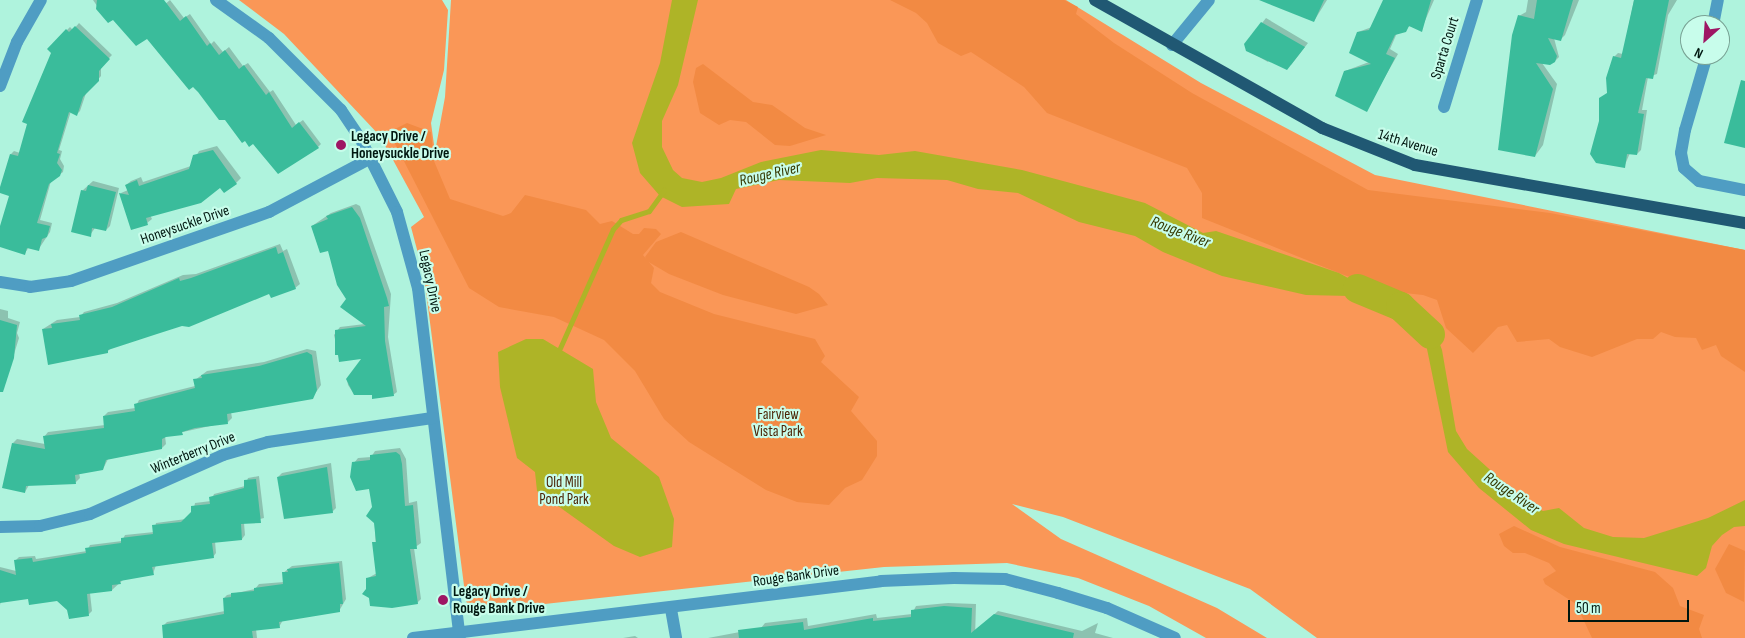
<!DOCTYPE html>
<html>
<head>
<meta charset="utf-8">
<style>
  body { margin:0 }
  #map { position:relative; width:1745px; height:638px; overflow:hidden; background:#aff3dd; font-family:"Sofia Sans Condensed",sans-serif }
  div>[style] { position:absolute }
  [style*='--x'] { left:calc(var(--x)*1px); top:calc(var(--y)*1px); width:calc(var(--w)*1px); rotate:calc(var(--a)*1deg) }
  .green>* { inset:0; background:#fa9757 }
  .forest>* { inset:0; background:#f28a43 }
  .water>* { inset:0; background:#aeb427 }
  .shadow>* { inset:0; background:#0003 }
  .stream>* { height:5px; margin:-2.5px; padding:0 2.5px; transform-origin:2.5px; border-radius:2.5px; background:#aeb427 }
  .river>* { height:29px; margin:-14.5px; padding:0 14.5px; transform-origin:14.5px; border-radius:14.5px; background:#aeb427 }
  .building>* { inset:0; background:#3abc9b }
  .minor>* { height:12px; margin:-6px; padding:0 6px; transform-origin:6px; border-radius:6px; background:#4f9dc3 }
  .major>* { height:12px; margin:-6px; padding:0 6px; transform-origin:6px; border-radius:6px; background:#205873 }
  .dots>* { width:14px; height:14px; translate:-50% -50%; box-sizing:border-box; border:2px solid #c8fdeb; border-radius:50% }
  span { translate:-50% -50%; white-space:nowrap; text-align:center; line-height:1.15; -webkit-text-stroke:4.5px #c8fdeb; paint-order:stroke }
  .street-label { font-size:15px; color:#001710 }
  .poi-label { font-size:15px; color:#001710; font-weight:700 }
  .left { translate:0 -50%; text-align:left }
  .park-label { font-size:15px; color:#4c2406 }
  .water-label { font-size:16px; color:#363800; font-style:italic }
  .north { position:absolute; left:1680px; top:15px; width:50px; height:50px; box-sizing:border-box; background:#c8fdeb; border:1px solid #78a193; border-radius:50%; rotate:206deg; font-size:14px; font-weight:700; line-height:20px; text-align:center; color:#001710 }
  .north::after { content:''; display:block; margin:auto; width:18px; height:22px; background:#9e1664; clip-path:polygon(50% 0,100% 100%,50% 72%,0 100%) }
  .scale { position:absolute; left:1568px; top:600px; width:121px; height:22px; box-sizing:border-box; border:2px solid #001710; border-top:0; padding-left:6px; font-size:15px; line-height:18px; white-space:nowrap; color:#001710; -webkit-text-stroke:4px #c8fdeb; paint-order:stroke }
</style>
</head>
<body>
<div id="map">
  <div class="green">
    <div style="clip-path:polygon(239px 0,442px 0,448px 10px,444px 70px,431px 123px,435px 152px,445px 97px,451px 0,1066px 0,1201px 83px,1375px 175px,1745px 250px,1745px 638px,1317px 638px,1250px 589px,1063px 517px,1012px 504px,1061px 539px,1217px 608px,1267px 638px,1206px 638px,1149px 606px,1078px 578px,1007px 563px,884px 567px,472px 612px,466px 601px,424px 276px,411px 227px,424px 217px,380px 136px,284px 34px)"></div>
  </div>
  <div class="forest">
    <div style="clip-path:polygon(890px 0,1064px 0,1078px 7px,1076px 14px,1114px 43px,1192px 93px,1368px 190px,1550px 213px,1745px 250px,1745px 372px,1721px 356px,1716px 345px,1702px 350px,1696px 338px,1675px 337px,1661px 332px,1653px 339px,1637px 339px,1592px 357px,1560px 347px,1549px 339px,1517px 342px,1507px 325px,1498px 327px,1473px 353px,1446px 328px,1437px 300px,1423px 295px,1395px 292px,1344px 275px,1202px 218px,1202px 193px,1187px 168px,1047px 113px,1024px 87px,971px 52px,961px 56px,938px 43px,927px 23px,916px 13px)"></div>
    <div style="clip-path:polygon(703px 64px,753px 102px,772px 105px,805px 128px,826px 135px,790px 146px,775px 145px,746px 122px,730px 120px,719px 125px,700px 113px,693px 82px,696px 68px)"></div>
    <div style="clip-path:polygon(407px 123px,431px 132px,434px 161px,450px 199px,503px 216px,511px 213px,525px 195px,586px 210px,600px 224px,612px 221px,633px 234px,639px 234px,644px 228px,656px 229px,661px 234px,643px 255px,654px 268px,651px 283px,660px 292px,714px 314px,815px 339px,825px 356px,821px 362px,859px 397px,851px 411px,877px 441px,877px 456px,862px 480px,845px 488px,829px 505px,797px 502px,766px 490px,689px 442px,664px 419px,635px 371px,604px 340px,554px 317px,499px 307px,469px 288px,389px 132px)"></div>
    <div style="clip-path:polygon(681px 232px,809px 287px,819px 294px,828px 305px,796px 314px,723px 295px,669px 274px,647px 261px,645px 257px,656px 242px)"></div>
    <div style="clip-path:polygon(1514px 526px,1560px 547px,1655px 572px,1673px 588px,1680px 606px,1704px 615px,1699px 629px,1702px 638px,1592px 638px,1576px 604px,1545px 584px,1543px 579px,1556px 571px,1549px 563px,1525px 553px,1513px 553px,1504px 546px,1499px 534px)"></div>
    <div style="clip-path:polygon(1729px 544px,1745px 551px,1744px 602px,1726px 593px,1715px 569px)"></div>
  </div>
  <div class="water">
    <div style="clip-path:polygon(672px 0,698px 0,678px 85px,662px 121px,662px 147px,673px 170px,682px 178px,702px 182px,721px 178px,761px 162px,821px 150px,879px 155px,915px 151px,1022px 170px,1145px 203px,1203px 233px,1216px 231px,1339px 273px,1433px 325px,1442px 350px,1456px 431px,1467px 449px,1528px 504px,1543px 511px,1559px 508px,1584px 528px,1613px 537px,1644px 538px,1708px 518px,1745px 500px,1745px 526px,1734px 527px,1722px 535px,1712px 546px,1706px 568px,1697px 576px,1564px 544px,1531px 530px,1479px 488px,1448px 452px,1426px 344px,1413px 324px,1387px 309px,1350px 296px,1306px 295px,1222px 276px,1163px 252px,1135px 236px,1079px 222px,1018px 193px,978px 189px,947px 180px,877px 178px,850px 183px,779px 180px,736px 189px,729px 204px,682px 207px,660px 196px,640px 173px,632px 143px,660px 63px)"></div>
    <div style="clip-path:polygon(526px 339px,543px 339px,593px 369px,596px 402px,611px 438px,659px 477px,674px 519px,672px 547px,640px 557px,614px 546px,537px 491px,535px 472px,517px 458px,500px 387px,498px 352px)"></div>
  </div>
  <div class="shadow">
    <div style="clip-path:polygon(93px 0,161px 0,164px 5px,170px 0,184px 18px,190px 14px,211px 44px,214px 41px,223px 52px,229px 47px,243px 66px,248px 63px,270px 92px,273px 90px,296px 125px,303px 120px,321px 144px,318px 147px,254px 142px,225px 119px,147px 37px,113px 18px,108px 22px)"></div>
    <div style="clip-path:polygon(1277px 0,1327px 0,1314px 21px)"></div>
    <div style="clip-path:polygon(1385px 0,1434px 0,1421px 30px,1410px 26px,1397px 33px,1390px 49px,1398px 54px,1366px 110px,1345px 71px,1369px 62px,1358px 32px,1372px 27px)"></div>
    <div style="clip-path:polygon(1528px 0,1579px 0,1565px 35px,1561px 39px,1554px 38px,1559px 57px,1555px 61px,1542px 63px,1557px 84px,1543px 145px,1535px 156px,1519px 16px,1526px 12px)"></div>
    <div style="clip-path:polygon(1634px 0,1677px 0,1668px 15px,1657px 74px,1648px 77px,1642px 110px,1647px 110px,1641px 150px,1637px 154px,1630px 153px,1624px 167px,1608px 93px,1614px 57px,1618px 53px,1623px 54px)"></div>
    <div style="clip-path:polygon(1266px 18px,1308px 43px,1291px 65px,1270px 59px,1268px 62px,1247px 50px,1245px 45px)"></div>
    <div style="clip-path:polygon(79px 23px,112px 55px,101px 66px,101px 76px,86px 93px,80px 111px,77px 114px,71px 111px,59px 150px,62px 151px,60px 159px,64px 166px,63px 172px,51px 181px,40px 220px,52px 223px,50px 232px,38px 250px,29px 247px,25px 253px,0 246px,0 231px,10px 195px,0 192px,11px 154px,14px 151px,20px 153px,52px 53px,48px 49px,70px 27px,73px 30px)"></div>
    <div style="clip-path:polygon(217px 146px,241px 178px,236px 183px,224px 192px,220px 186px,150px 215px,152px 219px,147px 223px,132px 229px,121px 193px,128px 190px,126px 185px,131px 181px,141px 177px,143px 182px,191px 166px,199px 151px)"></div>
    <div style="clip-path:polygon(93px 181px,119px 188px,110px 226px,106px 230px,95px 228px,90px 235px,82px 191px)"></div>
    <div style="clip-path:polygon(356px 204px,360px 206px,391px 294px,388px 337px,397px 392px,393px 395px,354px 394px,348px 385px,347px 379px,364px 357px,340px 360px,334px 335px,340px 327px,365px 324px,347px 300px,329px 249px,312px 226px,331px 213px)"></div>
    <div style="clip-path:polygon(280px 244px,283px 251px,287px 249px,300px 284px,295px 288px,270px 292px,112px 347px,108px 351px,43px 329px,57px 320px,80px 317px,84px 312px,117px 303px,183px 275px,196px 274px)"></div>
    <div style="clip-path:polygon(0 309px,8px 311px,8px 318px,20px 322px,17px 333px,19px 338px,6px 380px,0 378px)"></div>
    <div style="clip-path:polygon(307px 349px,316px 351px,321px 385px,312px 398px,231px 412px,232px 418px,228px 422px,165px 436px,166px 444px,162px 448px,108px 459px,103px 469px,79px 473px,80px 478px,76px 482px,29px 485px,25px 492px,13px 443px,17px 439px,45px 444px,44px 437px,48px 432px,105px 425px,104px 416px,108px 412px,135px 408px,139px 400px,195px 386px,195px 380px,207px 371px,264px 362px)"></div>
    <div style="clip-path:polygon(400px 448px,406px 459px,409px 503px,417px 501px,421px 543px,414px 548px,421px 599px,417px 603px,368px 590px,368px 578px,377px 573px,374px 508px,370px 488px,354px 463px,358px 458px,371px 457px,375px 451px)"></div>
    <div style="clip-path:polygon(331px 463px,336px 508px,332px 512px,278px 477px,282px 473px)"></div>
    <div style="clip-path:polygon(259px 476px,264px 518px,244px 523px,245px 535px,242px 539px,215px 541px,216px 553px,213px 557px,156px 565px,153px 574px,124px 579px,112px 590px,90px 593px,92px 611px,89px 614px,68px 609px,57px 600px,29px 598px,1px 601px,0 605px,0 567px,16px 571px,15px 561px,19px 557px,35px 556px,36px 559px,87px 551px,90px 545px,122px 541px,125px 535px,154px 532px,156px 523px,186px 519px,193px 512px,195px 503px,211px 501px,214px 494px,245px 486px,248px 478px)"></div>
    <div style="clip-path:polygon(342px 561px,346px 599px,339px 611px,283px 620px,279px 627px,256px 629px,257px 638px,165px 638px,163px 626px,167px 622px,225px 611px,224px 598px,227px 595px,255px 589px,259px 584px,284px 582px,283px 573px,292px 566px)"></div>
    <div style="clip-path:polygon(948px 603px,976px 604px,975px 638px,708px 638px,761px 628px,765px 623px,807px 618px,808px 626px,876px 614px,877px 618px,912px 614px,916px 606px)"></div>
    <div style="clip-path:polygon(998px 611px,1082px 631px,1098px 623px,1095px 633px,1113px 638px,982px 638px,980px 627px)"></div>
    <div style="clip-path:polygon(635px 636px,638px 638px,623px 638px)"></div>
  </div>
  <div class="stream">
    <div style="--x:560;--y:348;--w:130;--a:-66"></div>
    <div style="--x:613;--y:229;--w:12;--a:-48"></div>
    <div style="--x:621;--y:220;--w:29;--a:-18"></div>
    <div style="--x:649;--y:211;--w:26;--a:-54"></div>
  </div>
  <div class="river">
    <div style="--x:1357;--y:288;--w:47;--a:22.7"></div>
    <div style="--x:1400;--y:306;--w:41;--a:43"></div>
  </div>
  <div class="building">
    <div style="clip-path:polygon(97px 0,164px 0,180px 21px,186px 16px,207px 46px,210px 43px,219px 55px,225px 50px,239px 69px,244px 65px,266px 95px,269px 92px,292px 128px,299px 122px,319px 148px,278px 174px,253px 144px,249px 147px,245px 141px,242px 143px,225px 120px,219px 120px,198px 92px,193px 87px,189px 90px,147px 39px,136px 46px,113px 20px,108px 23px,96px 9px)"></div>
    <div style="clip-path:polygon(1259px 0,1324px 0,1314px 22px)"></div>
    <div style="clip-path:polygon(1383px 0,1431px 0,1422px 32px,1409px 26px,1406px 32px,1395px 35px,1386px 54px,1395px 58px,1367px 112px,1335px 96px,1344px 71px,1371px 64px,1349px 53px,1357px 32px,1369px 30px)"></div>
    <div style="clip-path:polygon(1537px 0,1573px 0,1561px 41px,1548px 38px,1557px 56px,1555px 62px,1550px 65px,1536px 63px,1553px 89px,1535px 157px,1498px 150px,1512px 35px,1518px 15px,1534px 19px)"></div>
    <div style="clip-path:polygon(1634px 0,1669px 0,1653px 79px,1646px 78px,1638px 113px,1644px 114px,1637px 155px,1627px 154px,1625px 168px,1596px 163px,1590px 154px,1599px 121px,1599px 98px,1607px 93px,1606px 78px,1613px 56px,1621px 58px)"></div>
    <div style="clip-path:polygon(1261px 22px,1305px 47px,1287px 70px,1246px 51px,1244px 44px)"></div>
    <div style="clip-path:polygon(75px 26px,110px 59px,99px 71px,99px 81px,83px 97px,77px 116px,69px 112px,57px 153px,60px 154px,57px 163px,62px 170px,60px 176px,49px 184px,37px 223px,50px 226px,47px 237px,42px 239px,39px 251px,27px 248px,25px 255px,0 247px,0 226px,9px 196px,0 193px,0 187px,10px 154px,18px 156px,27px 124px,22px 122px,51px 53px,47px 49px,66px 29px,69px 32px)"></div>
    <div style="clip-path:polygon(1741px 80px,1745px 81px,1745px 148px,1724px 143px)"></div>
    <div style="clip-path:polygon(213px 150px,237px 184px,224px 193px,220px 188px,201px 203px,146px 218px,148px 225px,131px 230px,119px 193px,129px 195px,125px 185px,137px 180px,139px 186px,189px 169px,193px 155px)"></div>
    <div style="clip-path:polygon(88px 185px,116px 192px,106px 231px,92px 228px,91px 237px,71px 232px,81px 190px,86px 191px)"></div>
    <div style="clip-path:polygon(352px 207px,360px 218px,387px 298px,389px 306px,384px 307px,385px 341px,394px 396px,372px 399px,372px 395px,354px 395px,346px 379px,361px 359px,339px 362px,338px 355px,335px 355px,335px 330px,366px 326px,340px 307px,346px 299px,337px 285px,328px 251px,320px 253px,311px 226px,328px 219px,326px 216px)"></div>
    <div style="clip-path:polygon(276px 247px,278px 254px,283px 252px,296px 289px,271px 298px,269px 294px,189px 327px,182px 326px,157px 334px,108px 350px,108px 353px,48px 365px,42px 329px,52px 328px,51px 324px,80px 320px,79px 315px,112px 307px,179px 278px,180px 281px,191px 278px)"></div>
    <div style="clip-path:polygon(0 320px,17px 325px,14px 358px,3px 392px,0 392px)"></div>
    <div style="clip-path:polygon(307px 352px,312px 355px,317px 390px,313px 399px,227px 414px,228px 424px,195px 428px,182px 432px,183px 435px,166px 437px,162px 439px,162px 449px,106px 460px,103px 470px,75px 475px,76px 484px,26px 486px,25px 493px,2px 488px,12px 443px,45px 449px,43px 436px,104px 428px,103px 416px,135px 411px,134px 404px,195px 388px,193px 379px,202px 378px,201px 375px,259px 366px)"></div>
    <div style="clip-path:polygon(396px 452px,400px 455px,402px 464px,405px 506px,413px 505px,417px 549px,410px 549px,418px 604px,392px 608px,370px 606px,369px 598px,362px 594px,366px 589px,366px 578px,376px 576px,372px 542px,376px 542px,374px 523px,366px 516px,372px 507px,369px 489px,356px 491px,350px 477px,352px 462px,370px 460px,370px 455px)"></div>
    <div style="clip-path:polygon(327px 467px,333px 513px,284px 519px,277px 477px)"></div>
    <div style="clip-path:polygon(256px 479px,261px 523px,241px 524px,242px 540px,212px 543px,214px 558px,152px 567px,154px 575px,120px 581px,121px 584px,112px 585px,112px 591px,87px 594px,89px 616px,69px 619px,67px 610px,57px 601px,29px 605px,28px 599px,0 603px,0 570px,16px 575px,14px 560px,32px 558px,33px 562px,86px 553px,85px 548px,121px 543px,121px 538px,153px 534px,152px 525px,181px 522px,191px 512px,191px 506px,210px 504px,209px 497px,244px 488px,244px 480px)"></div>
    <div style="clip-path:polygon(339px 563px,343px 604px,340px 604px,340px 612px,279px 622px,280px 628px,252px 631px,253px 638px,163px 638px,162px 625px,224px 614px,223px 598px,231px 597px,231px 593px,254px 591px,254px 588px,283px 584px,282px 572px,288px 572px,287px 569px)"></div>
    <div style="clip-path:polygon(944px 606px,972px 608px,971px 633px,994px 614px,1074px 633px,1073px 638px,739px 638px,738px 630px,803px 622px,804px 630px,873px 618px,873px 621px,911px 617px,911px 610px)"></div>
  </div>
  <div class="minor">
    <div style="--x:216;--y:0;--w:65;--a:35.6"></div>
    <div style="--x:269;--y:38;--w:102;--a:45"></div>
    <div style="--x:341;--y:110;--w:36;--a:56"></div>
    <div style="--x:361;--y:140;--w:80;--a:63.4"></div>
    <div style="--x:397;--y:212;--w:79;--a:74.6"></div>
    <div style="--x:418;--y:288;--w:353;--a:83.2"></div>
    <div style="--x:1713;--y:25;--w:25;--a:-79"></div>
    <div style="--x:1172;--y:45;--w:58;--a:-50.6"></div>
    <div style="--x:1707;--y:55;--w:78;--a:106.3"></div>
    <div style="--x:1685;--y:130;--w:23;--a:100"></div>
    <div style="--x:1681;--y:153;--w:15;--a:79"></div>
    <div style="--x:1684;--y:168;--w:20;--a:41"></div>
    <div style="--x:1699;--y:181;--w:47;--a:11.1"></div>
    <div style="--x:0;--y:86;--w:47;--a:-68.9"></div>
    <div style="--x:17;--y:42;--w:48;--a:-60.3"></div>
    <div style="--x:1444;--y:107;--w:112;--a:-72.9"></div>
    <div style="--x:0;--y:282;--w:30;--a:9"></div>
    <div style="--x:30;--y:287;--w:41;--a:-8.3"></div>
    <div style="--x:71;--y:281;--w:210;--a:-19.2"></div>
    <div style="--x:269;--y:212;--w:115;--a:-27.9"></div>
    <div style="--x:0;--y:527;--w:40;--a:-1.4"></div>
    <div style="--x:40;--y:526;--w:51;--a:-13.5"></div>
    <div style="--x:90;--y:514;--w:145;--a:-23.9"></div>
    <div style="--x:223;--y:455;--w:47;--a:-16.1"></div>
    <div style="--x:268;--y:442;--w:166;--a:-8.3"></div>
    <div style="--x:671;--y:609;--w:29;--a:80"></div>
    <div style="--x:413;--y:638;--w:471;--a:-6.9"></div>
    <div style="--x:881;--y:581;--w:73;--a:-2.4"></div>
    <div style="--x:954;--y:578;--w:51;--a:1.1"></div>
    <div style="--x:1005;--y:579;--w:55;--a:14.8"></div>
    <div style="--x:1058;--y:593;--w:51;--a:17"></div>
    <div style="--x:1107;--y:608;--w:74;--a:23.8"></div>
  </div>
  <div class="major">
    <div style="--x:1095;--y:0;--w:261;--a:29.4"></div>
    <div style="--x:1322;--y:128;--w:100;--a:21.7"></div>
    <div style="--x:1415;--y:165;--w:335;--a:10"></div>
  </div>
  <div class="dots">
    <div style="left:341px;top:145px;background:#9e1664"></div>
    <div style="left:443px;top:600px;background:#9e1664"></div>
  </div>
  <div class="street-label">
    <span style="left:1445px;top:48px;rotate:-73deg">Sparta Court</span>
    <span style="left:1408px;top:143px;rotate:17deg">14th Avenue</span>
    <span style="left:185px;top:225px;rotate:-19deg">Honeysuckle Drive</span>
    <span style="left:430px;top:281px;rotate:78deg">Legacy Drive</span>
    <span style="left:193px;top:453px;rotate:-22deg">Winterberry Drive</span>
    <span style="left:796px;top:576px;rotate:-8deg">Rouge Bank Drive</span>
  </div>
  <div class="poi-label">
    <span class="left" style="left:351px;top:145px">Legacy Drive /<br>Honeysuckle Drive</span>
    <span class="left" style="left:453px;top:600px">Legacy Drive /<br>Rouge Bank Drive</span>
  </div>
  <div class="park-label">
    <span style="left:778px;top:423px">Fairview<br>Vista Park</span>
    <span style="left:564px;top:491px">Old Mill<br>Pond Park</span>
  </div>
  <div class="water-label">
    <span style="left:770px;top:175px;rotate:-13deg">Rouge River</span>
    <span style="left:1180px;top:233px;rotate:21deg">Rouge River</span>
    <span style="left:1511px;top:494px;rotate:34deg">Rouge River</span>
  </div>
  <div class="north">N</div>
  <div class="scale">50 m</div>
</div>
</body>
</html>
